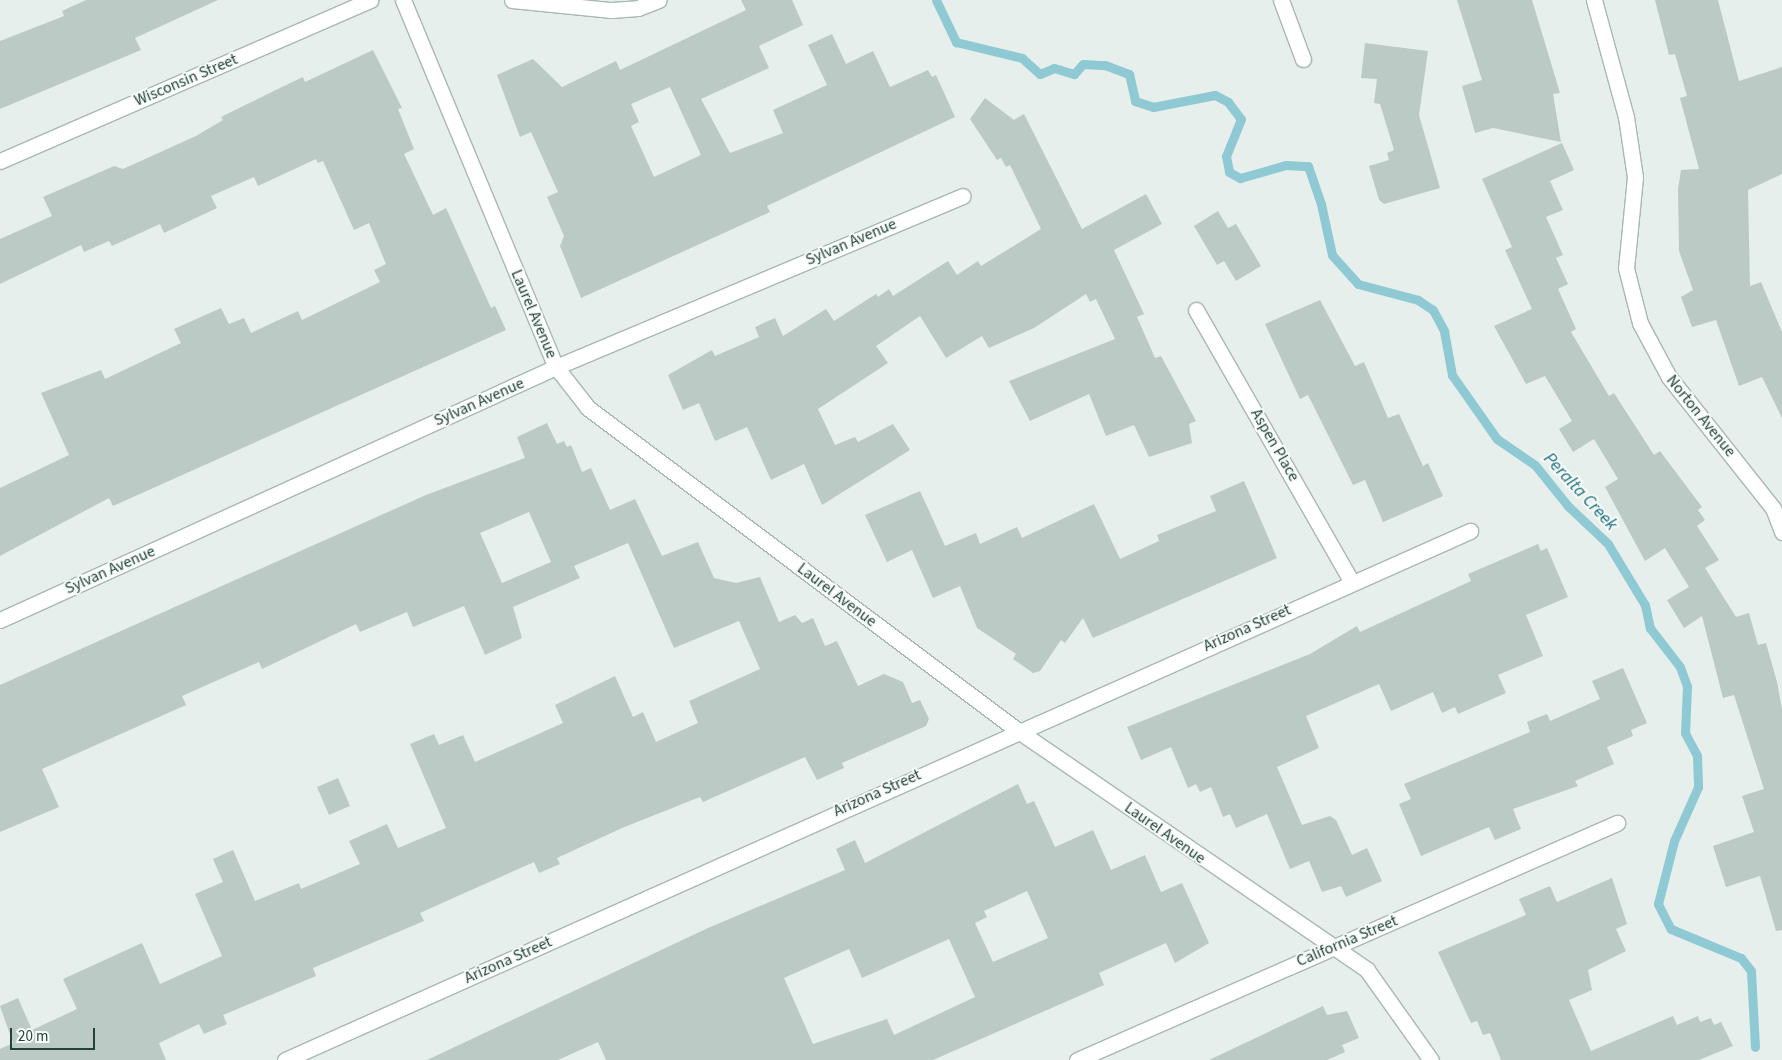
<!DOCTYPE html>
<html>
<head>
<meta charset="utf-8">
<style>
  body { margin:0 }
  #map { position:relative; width:1782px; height:1060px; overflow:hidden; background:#e6efeb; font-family:"Source Sans 3",sans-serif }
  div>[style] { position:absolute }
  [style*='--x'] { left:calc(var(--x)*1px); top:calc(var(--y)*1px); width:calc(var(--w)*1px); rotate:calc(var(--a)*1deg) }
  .stream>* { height:9px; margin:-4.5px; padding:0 4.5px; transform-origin:4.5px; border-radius:4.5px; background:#8ec9d4 }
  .building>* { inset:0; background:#bbcac4 }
  .roads { filter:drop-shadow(1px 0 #a8b8b2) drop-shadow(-1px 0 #a8b8b2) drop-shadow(0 1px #a8b8b2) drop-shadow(0 -1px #a8b8b2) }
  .service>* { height:15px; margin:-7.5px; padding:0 7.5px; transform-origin:7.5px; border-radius:7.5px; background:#fff }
  .minor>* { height:15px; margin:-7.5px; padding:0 7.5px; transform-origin:7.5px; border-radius:7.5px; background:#fff }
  span { translate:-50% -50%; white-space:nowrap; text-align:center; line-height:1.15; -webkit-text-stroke:4px #f7fbf9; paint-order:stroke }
  .street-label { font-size:16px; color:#24423a }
  .water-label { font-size:18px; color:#1c6f80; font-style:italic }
  .scale { position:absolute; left:10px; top:1028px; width:85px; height:22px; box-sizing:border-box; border:2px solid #24423a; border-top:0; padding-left:6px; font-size:15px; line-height:18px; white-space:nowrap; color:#24423a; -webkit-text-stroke:4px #f7fbf9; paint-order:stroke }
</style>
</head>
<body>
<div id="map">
  <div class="stream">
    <div style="--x:936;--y:0;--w:47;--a:64.5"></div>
    <div style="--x:956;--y:42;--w:68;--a:13.6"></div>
    <div style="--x:1022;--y:58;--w:24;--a:42"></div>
    <div style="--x:1040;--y:74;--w:15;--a:-23"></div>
    <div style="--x:1054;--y:68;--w:21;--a:17"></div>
    <div style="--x:1074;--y:74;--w:13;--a:-48"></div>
    <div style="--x:1083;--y:64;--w:22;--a:3"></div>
    <div style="--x:1105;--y:65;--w:26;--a:21"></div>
    <div style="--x:1129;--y:74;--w:28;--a:77"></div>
    <div style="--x:1135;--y:101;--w:19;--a:18"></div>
    <div style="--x:1153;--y:107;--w:63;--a:-11"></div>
    <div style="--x:1215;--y:95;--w:15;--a:28"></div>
    <div style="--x:1228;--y:102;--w:21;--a:53"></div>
    <div style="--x:1241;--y:119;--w:40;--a:112"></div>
    <div style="--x:1226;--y:156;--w:16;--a:79"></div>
    <div style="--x:1229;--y:172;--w:13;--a:29"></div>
    <div style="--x:1240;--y:178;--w:48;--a:-15.8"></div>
    <div style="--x:1286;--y:165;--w:22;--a:3"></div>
    <div style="--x:1308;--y:166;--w:40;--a:71.1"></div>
    <div style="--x:1321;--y:204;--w:52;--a:77.8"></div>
    <div style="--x:1332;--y:255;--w:39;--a:48"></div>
    <div style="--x:1358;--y:284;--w:62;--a:14.9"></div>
    <div style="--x:1418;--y:300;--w:18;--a:34"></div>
    <div style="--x:1433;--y:310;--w:24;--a:62"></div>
    <div style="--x:1444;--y:331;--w:45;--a:79.7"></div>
    <div style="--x:1452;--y:375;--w:78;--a:54.9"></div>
    <div style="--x:1497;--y:439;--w:46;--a:34.4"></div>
    <div style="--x:1535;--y:465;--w:53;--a:51.2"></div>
    <div style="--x:1568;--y:506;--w:55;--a:43.5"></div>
    <div style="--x:1608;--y:544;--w:71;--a:58.8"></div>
    <div style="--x:1645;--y:605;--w:24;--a:78"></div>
    <div style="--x:1650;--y:628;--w:49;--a:52.4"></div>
    <div style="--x:1680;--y:667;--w:20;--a:70"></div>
    <div style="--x:1687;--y:686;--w:47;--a:92.4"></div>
    <div style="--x:1685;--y:733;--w:26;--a:62"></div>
    <div style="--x:1697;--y:756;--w:31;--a:88"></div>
    <div style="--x:1698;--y:787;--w:59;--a:114"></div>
    <div style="--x:1674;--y:841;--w:65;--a:104.3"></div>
    <div style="--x:1658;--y:904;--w:28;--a:63"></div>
    <div style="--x:1671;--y:929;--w:76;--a:22.5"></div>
    <div style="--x:1741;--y:958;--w:16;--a:52"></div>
    <div style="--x:1751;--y:971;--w:76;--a:87"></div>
  </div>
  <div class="building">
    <div style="clip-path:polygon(86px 0,218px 0,135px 38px,141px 50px,0 109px,0 41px,64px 16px,62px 11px)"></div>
    <div style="clip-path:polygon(evenodd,741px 0,792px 0,803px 25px,759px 46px,769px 68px,701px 99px,730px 153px,783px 133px,773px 110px,827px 85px,808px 45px,832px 34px,846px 64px,873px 51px,890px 87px,928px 70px,932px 77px,936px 75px,955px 117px,767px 206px,770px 212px,581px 298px,560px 246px,564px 236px,547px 197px,558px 192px,531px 132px,520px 137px,497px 75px,533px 59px,562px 87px,616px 61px,620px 70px,746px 10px,741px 0,670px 87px,701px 155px,654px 177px,631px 126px,639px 122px,631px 104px,670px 87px)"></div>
    <div style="clip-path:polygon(1457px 0,1532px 0,1560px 93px,1553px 94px,1561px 142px,1493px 128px,1475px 133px,1462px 86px,1482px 80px)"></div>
    <div style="clip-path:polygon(1655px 0,1718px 0,1739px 81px,1782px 67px,1782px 174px,1748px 190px,1750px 286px,1761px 282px,1782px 332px,1782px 418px,1762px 377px,1739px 386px,1716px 320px,1692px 327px,1681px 297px,1693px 290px,1679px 251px,1678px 189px,1681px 170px,1699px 169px,1680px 98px,1687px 96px,1675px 54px,1669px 55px)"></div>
    <div style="clip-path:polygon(1365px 43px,1428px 51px,1419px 115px,1440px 188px,1384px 204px,1379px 200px,1369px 166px,1389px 160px,1387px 153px,1394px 150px,1380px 104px,1374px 103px,1377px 79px,1361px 78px)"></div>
    <div style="clip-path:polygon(373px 50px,402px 108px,398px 109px,414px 149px,404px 154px,433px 215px,446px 208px,491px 308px,495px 306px,506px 330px,113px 506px,109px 498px,0 556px,0 488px,69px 455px,41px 393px,101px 370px,105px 379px,181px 343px,174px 329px,221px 308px,229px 324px,244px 318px,251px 333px,298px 311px,302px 320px,380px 282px,374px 270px,386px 264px,369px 223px,354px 230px,323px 161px,318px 163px,316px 159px,258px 186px,254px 177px,211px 196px,217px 208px,164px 233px,160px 224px,112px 246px,109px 241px,84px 252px,81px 245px,0 284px,0 239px,52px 216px,43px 197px,114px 166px,123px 169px,196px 136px,223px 120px,221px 117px,282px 87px,303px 77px,305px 82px)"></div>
    <div style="clip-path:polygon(985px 98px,1014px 120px,1024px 114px,1082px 229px,1146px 194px,1162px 224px,1114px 250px,1144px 314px,1137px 317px,1155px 358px,1161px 356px,1196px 421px,1189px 424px,1192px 443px,1149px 457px,1134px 425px,1106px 436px,1089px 394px,1030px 421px,1009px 381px,1115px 339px,1096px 299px,1090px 302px,1086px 294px,1034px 328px,989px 348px,982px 336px,946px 358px,920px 316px,876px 346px,888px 363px,818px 409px,835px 445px,855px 437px,858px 442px,893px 424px,910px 450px,822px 505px,804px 464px,771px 480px,747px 427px,715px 441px,699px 403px,683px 410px,668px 375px,712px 350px,715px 356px,759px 337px,755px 327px,775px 318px,783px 336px,826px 309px,834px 321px,876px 294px,878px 297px,889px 289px,893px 296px,948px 261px,957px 275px,978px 261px,981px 266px,1041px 229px,1010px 165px,1006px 167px,1001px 158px,997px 160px,970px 119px)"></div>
    <div style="clip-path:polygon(1562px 143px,1574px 170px,1550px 181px,1563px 210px,1546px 217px,1563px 255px,1556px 258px,1568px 284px,1558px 289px,1576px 329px,1571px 332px,1609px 396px,1614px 393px,1654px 455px,1660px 451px,1702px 507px,1698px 510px,1705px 520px,1697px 526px,1719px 560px,1705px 568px,1736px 617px,1749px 613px,1758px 645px,1766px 643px,1777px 682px,1782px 709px,1782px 930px,1776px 931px,1760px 876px,1726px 887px,1713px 846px,1754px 832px,1742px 796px,1764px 789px,1734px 695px,1723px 698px,1702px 616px,1684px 628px,1667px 600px,1689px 587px,1665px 548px,1645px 561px,1605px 487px,1618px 479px,1594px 439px,1573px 452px,1559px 429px,1572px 421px,1545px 376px,1526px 384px,1494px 326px,1532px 309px,1505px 250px,1512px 247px,1482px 179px)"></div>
    <div style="clip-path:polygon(1218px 211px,1228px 228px,1236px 224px,1261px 266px,1236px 281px,1224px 261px,1217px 265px,1194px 226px)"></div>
    <div style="clip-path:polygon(1320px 300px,1355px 366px,1364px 362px,1388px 418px,1399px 414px,1423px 466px,1428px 463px,1443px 496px,1383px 522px,1365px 480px,1353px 485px,1308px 395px,1300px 399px,1265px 324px)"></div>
    <div style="clip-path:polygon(evenodd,547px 423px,557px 444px,564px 441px,567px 447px,571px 445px,582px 472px,591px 468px,610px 510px,635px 499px,662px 556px,698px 542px,714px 578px,736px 583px,760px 577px,779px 622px,795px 615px,802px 623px,813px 618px,825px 646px,837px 641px,858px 686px,884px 674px,903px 682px,912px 703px,920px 700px,929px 719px,926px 726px,842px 763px,844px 768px,817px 780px,805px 757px,703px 802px,700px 797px,622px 828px,557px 858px,560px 864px,539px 873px,534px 862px,460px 895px,420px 913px,424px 921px,313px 968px,316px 976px,223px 1015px,227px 1024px,204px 1034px,199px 1024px,159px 1043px,166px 1060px,0 1060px,0 1049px,13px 1043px,0 1006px,18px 998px,32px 1030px,77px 1009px,63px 979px,142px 943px,160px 984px,222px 956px,195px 894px,223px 882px,213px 859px,233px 850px,255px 901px,299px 883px,301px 889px,360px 864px,349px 841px,387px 824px,398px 848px,446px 828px,410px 744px,434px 734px,439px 745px,463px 735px,475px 762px,563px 723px,555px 705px,615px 676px,633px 717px,643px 712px,656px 742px,698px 723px,689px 701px,760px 669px,739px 621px,674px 648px,628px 543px,574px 566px,580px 578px,513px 607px,522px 638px,485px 655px,464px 606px,413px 627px,407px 612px,360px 632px,356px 624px,262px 669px,259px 662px,182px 696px,186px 705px,42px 769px,59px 807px,0 832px,0 685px,426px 495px,525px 458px,517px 437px,547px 423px,529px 512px,551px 562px,502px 583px,480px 533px,529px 512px)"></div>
    <div style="clip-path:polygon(1244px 481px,1277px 558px,1093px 638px,1083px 618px,1065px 643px,1061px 640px,1040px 671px,1033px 673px,1013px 659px,1016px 654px,977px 628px,960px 586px,933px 598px,912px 550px,887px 562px,865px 515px,920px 491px,945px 546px,976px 533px,980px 544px,1017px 527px,1022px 538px,1094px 504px,1120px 559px,1159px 541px,1157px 535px,1216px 511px,1210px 496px)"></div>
    <div style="clip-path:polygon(1538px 544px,1541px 551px,1547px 548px,1568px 597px,1526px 615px,1543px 656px,1498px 675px,1506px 693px,1458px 714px,1455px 707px,1442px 713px,1433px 692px,1391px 711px,1379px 684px,1306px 716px,1319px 748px,1277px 767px,1302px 825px,1330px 816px,1336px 820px,1352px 855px,1367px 848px,1382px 881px,1346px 897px,1341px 886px,1322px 892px,1309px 861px,1290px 869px,1267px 814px,1236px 828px,1230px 814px,1223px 817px,1211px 787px,1200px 792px,1196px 784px,1188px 788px,1171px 747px,1141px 760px,1127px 727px,1310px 654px,1357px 626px,1360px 632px,1471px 581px,1468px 574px)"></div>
    <div style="clip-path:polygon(1623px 668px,1647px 723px,1631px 730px,1633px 736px,1607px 747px,1614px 764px,1575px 781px,1578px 786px,1513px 809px,1521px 829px,1495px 840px,1489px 827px,1421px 856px,1399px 804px,1411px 799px,1404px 784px,1530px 732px,1527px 722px,1547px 714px,1550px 721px,1600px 699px,1592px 681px)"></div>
    <div style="clip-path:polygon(338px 778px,350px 806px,329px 815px,317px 787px)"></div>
    <div style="clip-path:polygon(evenodd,1018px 784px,1027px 804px,1034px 801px,1055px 847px,1093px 830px,1111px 870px,1145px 855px,1161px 892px,1182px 883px,1209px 943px,1175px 963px,1166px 943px,1099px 973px,1104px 985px,933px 1060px,606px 1060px,598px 1042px,558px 1060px,427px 1060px,708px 928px,845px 870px,836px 849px,855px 840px,865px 863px,1018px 784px,1027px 891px,1048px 938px,993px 962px,975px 923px,987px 917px,984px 911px,1027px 891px,1018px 784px,949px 939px,975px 997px,894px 1035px,887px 1019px,813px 1044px,784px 978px,849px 949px,862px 978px,949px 939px)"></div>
    <div style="clip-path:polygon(1612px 878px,1627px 924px,1616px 929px,1626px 951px,1588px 970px,1592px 990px,1569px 1000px,1591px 1051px,1673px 1016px,1677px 1025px,1698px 1016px,1700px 1022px,1711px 1018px,1714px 1025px,1721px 1022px,1733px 1046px,1699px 1060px,1501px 1060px,1490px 1033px,1483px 1035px,1477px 1021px,1471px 1023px,1438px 952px,1526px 915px,1519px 899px,1550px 886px,1557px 902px)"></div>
    <div style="clip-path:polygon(1323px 1006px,1327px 1015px,1347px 1011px,1359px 1038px,1342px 1045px,1345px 1052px,1327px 1060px,1209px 1060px)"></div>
  </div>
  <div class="roads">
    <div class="service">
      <div style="--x:1281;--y:0;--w:63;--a:69.6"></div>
    </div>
    <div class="minor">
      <div style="--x:403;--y:0;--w:398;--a:67.4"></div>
      <div style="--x:556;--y:367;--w:52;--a:52"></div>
      <div style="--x:588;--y:408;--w:536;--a:36.89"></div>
      <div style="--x:1017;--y:730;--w:424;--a:34.4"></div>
      <div style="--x:1367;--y:970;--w:110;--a:54.6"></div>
      <div style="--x:512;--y:0;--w:100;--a:5.8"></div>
      <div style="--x:611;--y:10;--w:27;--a:-4"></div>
      <div style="--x:638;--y:8;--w:22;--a:-21"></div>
      <div style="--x:1594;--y:0;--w:121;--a:74.7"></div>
      <div style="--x:1626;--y:117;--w:61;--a:81.5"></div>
      <div style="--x:1635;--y:177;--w:91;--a:95.6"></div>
      <div style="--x:1626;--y:268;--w:57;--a:75.7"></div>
      <div style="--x:1640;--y:323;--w:61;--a:61.8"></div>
      <div style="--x:1669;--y:377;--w:167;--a:51.6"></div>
      <div style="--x:1773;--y:508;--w:26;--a:69"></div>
      <div style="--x:0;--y:161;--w:404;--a:-23.5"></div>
      <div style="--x:1196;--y:310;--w:312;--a:60.2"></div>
      <div style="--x:0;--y:620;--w:611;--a:-24.47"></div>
      <div style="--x:556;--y:367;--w:441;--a:-22.8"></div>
      <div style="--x:285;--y:1060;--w:1298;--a:-24.06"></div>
      <div style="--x:1077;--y:1060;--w:590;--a:-23.7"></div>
    </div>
  </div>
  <div class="street-label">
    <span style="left:186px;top:80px;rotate:-23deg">Wisconsin Street</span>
    <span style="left:851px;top:242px;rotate:-23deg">Sylvan Avenue</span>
    <span style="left:534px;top:314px;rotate:67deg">Laurel Avenue</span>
    <span style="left:479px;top:402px;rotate:-24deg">Sylvan Avenue</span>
    <span style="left:1701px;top:416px;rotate:51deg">Norton Avenue</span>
    <span style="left:1275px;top:445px;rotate:60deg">Aspen Place</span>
    <span style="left:110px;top:570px;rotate:-24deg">Sylvan Avenue</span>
    <span style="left:837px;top:595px;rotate:37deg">Laurel Avenue</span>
    <span style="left:1247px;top:628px;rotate:-24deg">Arizona Street</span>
    <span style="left:877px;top:793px;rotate:-24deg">Arizona Street</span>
    <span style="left:1165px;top:833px;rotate:35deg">Laurel Avenue</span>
    <span style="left:1347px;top:941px;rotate:-23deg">California Street</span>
    <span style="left:508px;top:960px;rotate:-24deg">Arizona Street</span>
  </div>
  <div class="water-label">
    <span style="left:1580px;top:492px;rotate:47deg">Peralta Creek</span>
  </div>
  <div class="scale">20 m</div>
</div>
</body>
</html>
